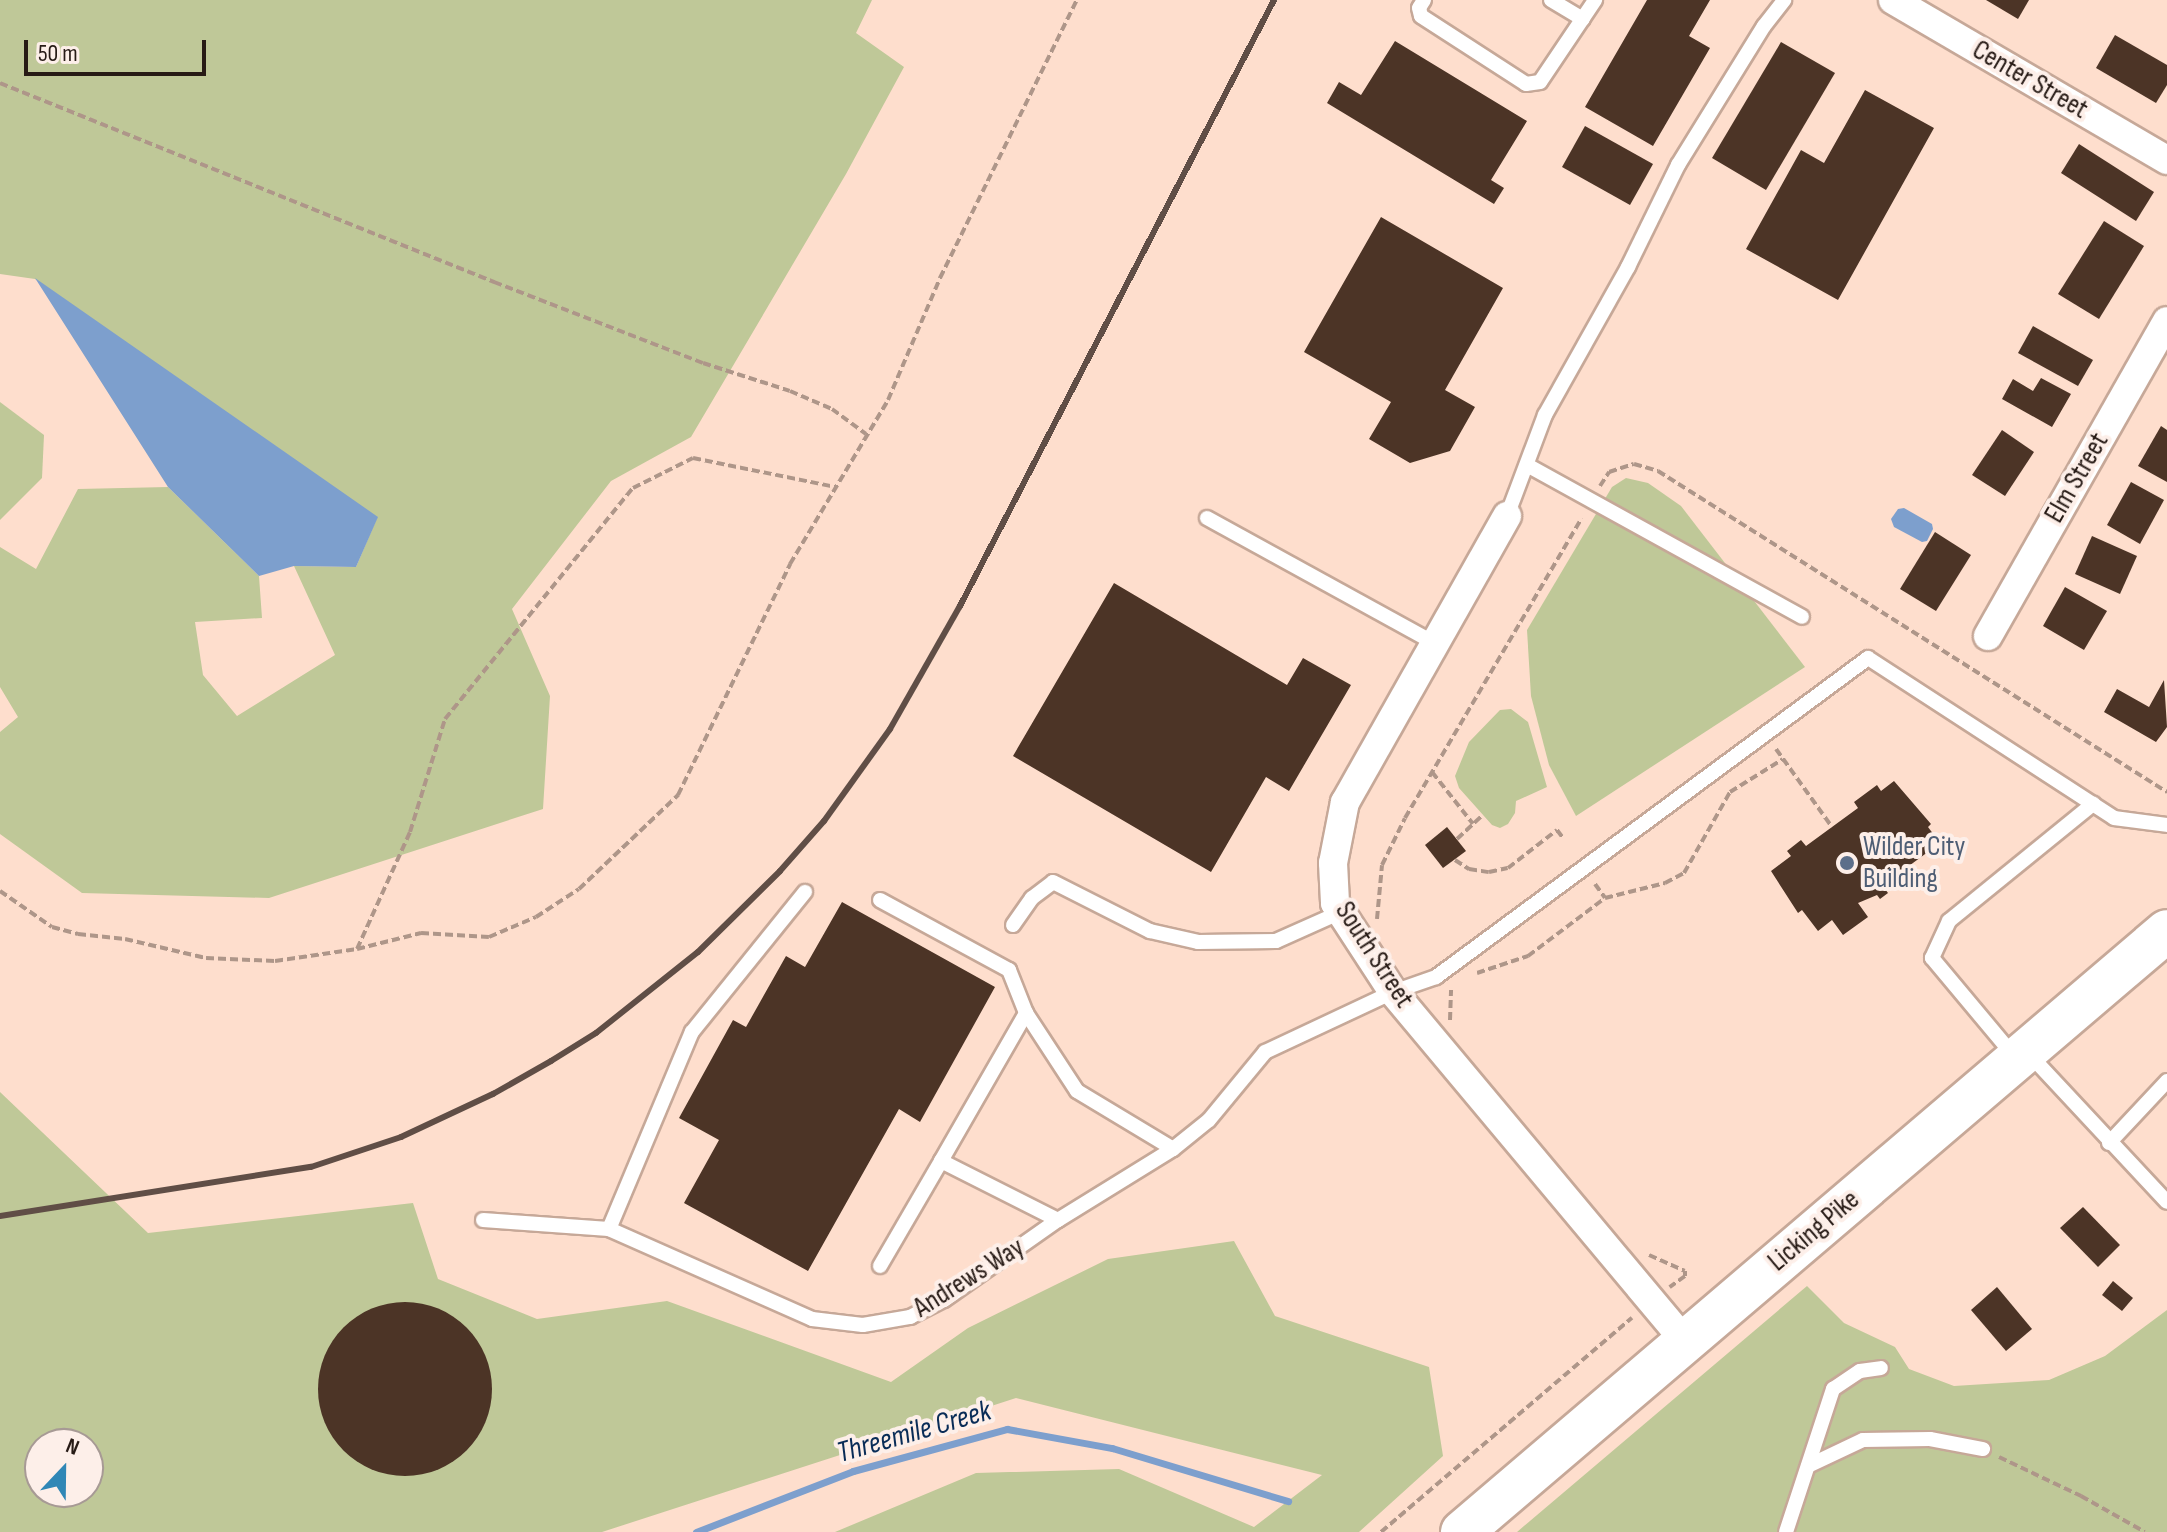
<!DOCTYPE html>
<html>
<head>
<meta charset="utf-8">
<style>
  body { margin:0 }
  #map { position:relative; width:2167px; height:1532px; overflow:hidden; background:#fedecd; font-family:"Sofia Sans Condensed",sans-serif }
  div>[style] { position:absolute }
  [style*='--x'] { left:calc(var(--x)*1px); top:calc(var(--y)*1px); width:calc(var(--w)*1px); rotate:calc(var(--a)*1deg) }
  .green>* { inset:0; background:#bfc898 }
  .water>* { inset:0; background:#7d9fcd }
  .stream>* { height:7px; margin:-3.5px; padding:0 3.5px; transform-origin:3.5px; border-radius:3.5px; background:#7d9fcd }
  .building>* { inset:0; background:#4c3426 }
  .round { border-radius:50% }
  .path>* { height:4px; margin-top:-2px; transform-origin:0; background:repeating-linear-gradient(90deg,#ae9689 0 8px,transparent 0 12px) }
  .roads { filter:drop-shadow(2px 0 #c6a898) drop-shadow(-2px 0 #c6a898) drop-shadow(0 2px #c6a898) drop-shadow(0 -2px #c6a898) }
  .service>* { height:14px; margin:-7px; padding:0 7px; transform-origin:7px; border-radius:7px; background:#fff }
  .minor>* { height:28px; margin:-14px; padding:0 14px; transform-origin:14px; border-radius:14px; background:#fff }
  .primary>* { height:42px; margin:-21px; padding:0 21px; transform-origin:21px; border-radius:21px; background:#fff }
  .rail>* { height:6px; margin:-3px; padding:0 3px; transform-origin:3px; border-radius:3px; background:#604e46 }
  .dots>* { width:22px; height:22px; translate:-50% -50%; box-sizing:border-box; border:4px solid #fdefe9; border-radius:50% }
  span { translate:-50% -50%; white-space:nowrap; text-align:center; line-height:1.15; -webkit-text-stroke:8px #fdefe9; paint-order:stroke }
  .street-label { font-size:28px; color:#271b16 }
  .service-label { font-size:28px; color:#4e5e75 }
  .left { translate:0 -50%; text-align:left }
  .water-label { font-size:30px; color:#092c57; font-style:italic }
  .north { position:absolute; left:24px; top:1428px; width:80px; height:80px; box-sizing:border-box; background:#fdefe9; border:2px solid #a79a95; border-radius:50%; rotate:22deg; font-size:22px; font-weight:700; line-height:32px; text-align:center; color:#271b16 }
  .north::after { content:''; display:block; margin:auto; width:28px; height:36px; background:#3087b6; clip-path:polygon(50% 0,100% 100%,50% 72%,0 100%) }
  .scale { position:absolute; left:24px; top:40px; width:182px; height:36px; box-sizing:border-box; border:4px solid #271b16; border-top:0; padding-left:10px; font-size:24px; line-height:28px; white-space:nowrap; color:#271b16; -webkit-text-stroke:6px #fdefe9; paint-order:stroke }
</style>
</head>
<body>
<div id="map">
  <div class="green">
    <div style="clip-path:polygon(0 0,872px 0,856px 33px,904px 67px,846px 174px,691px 437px,611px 481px,512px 609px,550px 696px,543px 809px,269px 898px,82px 893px,0 834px,0 732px,18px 717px,0 687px,0 547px,36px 569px,78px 489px,168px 487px,259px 576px,262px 618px,195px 622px,203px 675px,237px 716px,335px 655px,294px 566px,356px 567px,377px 518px,35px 279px,0 274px)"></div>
    <div style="clip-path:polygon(0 402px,44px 435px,42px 478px,0 520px)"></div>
    <div style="clip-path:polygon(1626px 478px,1648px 483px,1681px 506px,1805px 667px,1576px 816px,1549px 765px,1531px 696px,1527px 630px,1612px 487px)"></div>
    <div style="clip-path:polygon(1511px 709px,1528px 722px,1547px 787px,1516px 801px,1515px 813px,1508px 824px,1500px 828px,1492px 825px,1459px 788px,1455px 776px,1469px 742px,1500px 710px)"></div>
    <div style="clip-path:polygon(evenodd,0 1092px,148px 1233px,413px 1203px,438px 1279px,537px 1319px,667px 1301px,891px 1382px,968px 1328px,1108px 1259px,1234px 1241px,1275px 1316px,1429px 1367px,1443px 1456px,1359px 1532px,835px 1532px,976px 1473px,1119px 1469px,1254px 1527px,1322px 1475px,1016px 1398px,602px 1532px,0 1532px,0 1092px,40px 1444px,88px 1444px,88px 1492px,40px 1492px,40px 1444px)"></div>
    <div style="clip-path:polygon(1807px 1286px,1844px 1323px,1895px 1347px,1909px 1369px,1954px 1386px,2049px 1380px,2105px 1356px,2167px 1310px,2167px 1532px,1517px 1532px)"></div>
  </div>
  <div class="water">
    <div style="clip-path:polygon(35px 278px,378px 517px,356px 567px,294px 566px,259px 576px,168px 487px)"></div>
    <div style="clip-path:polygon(1904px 508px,1932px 524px,1933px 529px,1927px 541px,1922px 542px,1894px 527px,1891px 519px,1898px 509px)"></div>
  </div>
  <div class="stream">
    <div style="--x:696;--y:1532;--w:168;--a:-21.2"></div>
    <div style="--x:853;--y:1471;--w:160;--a:-15.3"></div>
    <div style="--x:1007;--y:1429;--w:107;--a:10.3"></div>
    <div style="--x:1112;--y:1448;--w:184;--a:16.8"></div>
  </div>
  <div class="building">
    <div style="clip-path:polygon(1647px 0,1710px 0,1689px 36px,1710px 48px,1653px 146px,1585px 107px)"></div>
    <div style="clip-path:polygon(1986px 0,2029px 0,2018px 19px)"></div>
    <div style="clip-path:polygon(2115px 35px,2167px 65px,2167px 85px,2156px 103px,2096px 68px)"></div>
    <div style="clip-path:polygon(1395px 41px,1527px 121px,1491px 180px,1504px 188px,1494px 204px,1327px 103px,1339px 82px,1361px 95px)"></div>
    <div style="clip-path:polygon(1781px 42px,1835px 73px,1766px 190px,1712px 158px)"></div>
    <div style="clip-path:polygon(1865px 90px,1934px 128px,1838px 300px,1746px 249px,1801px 150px,1824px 163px)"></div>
    <div style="clip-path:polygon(1585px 126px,1653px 164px,1630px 205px,1562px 167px)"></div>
    <div style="clip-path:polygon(2079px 144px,2154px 192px,2136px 221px,2061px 173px)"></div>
    <div style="clip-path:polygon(1381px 217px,1503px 288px,1445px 390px,1475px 407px,1450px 451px,1410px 463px,1369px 439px,1391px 402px,1304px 352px)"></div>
    <div style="clip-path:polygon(2104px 221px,2144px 246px,2099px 319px,2058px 294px)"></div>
    <div style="clip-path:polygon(2033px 326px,2093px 360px,2078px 386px,2018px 353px)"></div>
    <div style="clip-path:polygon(2041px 378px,2071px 394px,2052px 427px,2002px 399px,2013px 379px,2033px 391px)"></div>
    <div style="clip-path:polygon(2161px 426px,2167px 430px,2167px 482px,2138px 466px)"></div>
    <div style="clip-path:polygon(2002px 430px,2034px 452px,2005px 496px,1972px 475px)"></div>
    <div style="clip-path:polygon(2131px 482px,2164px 500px,2140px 544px,2107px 525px)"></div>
    <div style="clip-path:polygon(1935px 532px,1971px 555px,1936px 611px,1900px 589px)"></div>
    <div style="clip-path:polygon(2092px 536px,2137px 556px,2120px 594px,2075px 574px)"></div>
    <div style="clip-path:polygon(1114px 583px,1287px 685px,1303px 658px,1351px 685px,1289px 791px,1266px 777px,1211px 872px,1013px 756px)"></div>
    <div style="clip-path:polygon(2065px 587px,2107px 611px,2084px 650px,2043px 626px)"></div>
    <div style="clip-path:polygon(2164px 680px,2167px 727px,2156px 742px,2104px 712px,2117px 689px,2149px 707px)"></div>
    <div style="clip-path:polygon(1894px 781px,1931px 824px,1928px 827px,1940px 843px,1894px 877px,1893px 884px,1885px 889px,1888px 893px,1880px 899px,1877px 895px,1858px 903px,1868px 917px,1843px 935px,1832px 920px,1818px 931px,1802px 910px,1798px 913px,1771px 871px,1791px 856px,1787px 851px,1801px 840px,1806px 846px,1858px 808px,1854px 802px,1877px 785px,1881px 791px)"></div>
    <div style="clip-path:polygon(1447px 827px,1466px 851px,1443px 868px,1425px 845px)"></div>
    <div style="clip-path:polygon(842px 902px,995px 987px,920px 1122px,899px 1109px,808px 1271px,684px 1203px,719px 1140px,679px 1118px,733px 1020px,746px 1027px,786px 956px,805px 967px)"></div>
    <div style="clip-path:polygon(2083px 1207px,2120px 1245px,2098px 1267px,2060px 1228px)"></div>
    <div style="clip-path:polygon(2113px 1281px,2133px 1298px,2122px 1311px,2102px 1295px)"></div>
    <div style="clip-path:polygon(1997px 1287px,2032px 1329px,2006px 1351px,1971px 1310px)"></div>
    <div class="round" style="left:318px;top:1302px;width:174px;height:174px"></div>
  </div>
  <div class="path">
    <div style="--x:0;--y:83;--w:533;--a:21.94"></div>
    <div style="--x:494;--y:282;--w:224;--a:21.2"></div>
    <div style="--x:703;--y:363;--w:91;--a:17.8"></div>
    <div style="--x:790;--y:391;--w:46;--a:23.2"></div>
    <div style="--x:832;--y:409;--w:42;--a:36.3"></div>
    <div style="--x:1600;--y:486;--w:17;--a:-57"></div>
    <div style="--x:1609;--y:472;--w:26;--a:-18"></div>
    <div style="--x:1634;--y:464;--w:25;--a:16"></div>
    <div style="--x:1658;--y:471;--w:602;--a:32.24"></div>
    <div style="--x:1776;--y:749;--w:96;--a:54.3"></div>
    <div style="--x:1432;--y:772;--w:66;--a:51.7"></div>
    <div style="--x:1457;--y:839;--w:35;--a:-43"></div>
    <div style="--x:1455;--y:860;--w:17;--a:33"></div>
    <div style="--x:1469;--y:869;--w:20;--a:9"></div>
    <div style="--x:1489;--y:872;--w:19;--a:-12"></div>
    <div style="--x:1508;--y:868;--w:62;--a:-37.8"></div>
    <div style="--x:1557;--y:830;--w:10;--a:53"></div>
    <div style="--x:1595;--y:884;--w:17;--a:54"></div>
    <div style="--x:0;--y:891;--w:63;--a:34.7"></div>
    <div style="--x:52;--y:927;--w:27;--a:15"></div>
    <div style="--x:78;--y:934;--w:47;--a:6.1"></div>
    <div style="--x:125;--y:939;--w:83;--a:13.2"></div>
    <div style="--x:206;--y:958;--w:69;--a:2.5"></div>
    <div style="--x:275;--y:961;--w:83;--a:-8.3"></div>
    <div style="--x:357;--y:949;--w:66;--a:-14"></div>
    <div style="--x:421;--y:933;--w:68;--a:3.4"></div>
    <div style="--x:489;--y:937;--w:51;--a:-23.1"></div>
    <div style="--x:536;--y:917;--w:51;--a:-33.1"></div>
    <div style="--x:579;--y:889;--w:137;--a:-43.5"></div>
    <div style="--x:678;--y:795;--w:257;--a:-64.1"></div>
    <div style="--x:790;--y:564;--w:191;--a:-59.1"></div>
    <div style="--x:888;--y:400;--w:133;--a:-66.9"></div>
    <div style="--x:940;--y:278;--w:310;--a:-63.8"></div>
    <div style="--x:1377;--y:919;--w:54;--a:-84.7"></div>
    <div style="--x:1382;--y:865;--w:52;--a:-63.9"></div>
    <div style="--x:1405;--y:818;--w:348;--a:-59.5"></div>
    <div style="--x:357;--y:949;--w:128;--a:-65.6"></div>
    <div style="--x:410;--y:832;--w:118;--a:-72.8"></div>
    <div style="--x:445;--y:719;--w:298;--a:-50.9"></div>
    <div style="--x:633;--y:488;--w:67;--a:-26.6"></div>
    <div style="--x:693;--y:458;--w:146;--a:11.5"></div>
    <div style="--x:1477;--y:973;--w:54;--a:-18.4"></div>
    <div style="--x:1528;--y:956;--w:96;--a:-37"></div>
    <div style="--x:1605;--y:898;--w:62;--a:-14"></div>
    <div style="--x:1665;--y:883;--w:21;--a:-28"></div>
    <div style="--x:1684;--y:873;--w:93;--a:-60.4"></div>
    <div style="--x:1730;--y:792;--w:62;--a:-31.9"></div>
    <div style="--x:1450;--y:1020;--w:30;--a:-88"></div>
    <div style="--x:1649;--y:1255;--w:39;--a:24"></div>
    <div style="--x:1685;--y:1271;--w:5;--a:90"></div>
    <div style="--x:1685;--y:1276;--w:19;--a:144"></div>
    <div style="--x:1999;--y:1457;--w:91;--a:25.4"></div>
    <div style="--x:2081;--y:1496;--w:73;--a:29.4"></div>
    <div style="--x:1381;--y:1532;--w:330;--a:-40.5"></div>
  </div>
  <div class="roads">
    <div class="service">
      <div style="--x:1424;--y:0;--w:9;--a:122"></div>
      <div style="--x:1419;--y:8;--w:8;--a:76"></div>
      <div style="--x:1421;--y:16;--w:125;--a:32.9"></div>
      <div style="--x:1526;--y:84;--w:14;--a:-8"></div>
      <div style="--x:1540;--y:82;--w:99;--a:-56.1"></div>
      <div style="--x:1551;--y:0;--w:37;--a:31"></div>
      <div style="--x:1527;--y:465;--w:314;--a:28.9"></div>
      <div style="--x:1507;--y:516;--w:108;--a:-69.4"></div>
      <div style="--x:1545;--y:415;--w:170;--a:-60.7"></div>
      <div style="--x:1628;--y:267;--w:114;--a:-63.9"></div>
      <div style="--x:1678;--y:165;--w:163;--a:-58.3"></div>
      <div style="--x:1764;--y:26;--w:33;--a:-52"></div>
      <div style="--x:1207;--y:518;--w:259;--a:28.8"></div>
      <div style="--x:880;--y:900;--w:147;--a:28.5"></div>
      <div style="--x:1009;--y:970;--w:46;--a:68.4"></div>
      <div style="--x:1013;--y:925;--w:33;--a:-55"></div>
      <div style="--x:1032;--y:898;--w:26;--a:-37"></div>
      <div style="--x:1053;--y:882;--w:109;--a:26.8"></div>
      <div style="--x:1150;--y:931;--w:49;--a:12.9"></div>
      <div style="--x:1198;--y:942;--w:78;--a:-0.7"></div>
      <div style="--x:1276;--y:941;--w:69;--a:-24"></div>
      <div style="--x:2029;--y:1054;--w:202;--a:47"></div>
      <div style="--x:2014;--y:1056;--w:128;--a:-129.9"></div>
      <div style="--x:1932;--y:958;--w:41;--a:-65.3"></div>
      <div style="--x:1949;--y:921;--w:186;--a:-39.1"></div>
      <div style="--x:2109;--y:1143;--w:85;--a:-46.9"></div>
      <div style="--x:483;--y:1220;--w:126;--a:4.1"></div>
      <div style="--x:609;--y:1229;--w:222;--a:23.9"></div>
      <div style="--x:812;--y:1319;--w:51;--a:6.7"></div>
      <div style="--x:863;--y:1325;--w:48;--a:-9.7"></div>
      <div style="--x:910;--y:1317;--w:38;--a:-27"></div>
      <div style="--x:944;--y:1300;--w:139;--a:-35.1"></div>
      <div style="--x:1058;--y:1220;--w:135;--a:-31.7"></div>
      <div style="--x:1173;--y:1149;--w:46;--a:-38.9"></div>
      <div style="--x:1209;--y:1120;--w:88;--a:-50.5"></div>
      <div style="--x:1265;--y:1052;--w:141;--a:-25.1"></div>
      <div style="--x:1393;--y:992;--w:46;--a:-19.2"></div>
      <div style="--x:1436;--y:977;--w:537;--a:-36.44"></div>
      <div style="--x:1868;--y:658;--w:293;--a:33"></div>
      <div style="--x:2114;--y:818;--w:53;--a:7.5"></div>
      <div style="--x:1058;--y:1220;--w:131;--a:-153.2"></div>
      <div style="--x:941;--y:1161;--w:171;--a:-60.1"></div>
      <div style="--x:1026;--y:1013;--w:93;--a:56.8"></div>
      <div style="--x:1077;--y:1091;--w:112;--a:31.1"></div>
      <div style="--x:609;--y:1229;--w:214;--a:-67.2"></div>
      <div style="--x:692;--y:1032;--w:180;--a:-51.1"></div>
      <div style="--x:880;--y:1266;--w:121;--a:-59.8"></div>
      <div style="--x:1808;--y:1466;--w:61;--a:-25.3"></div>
      <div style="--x:1863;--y:1440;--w:67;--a:-0.9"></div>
      <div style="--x:1930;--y:1439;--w:54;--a:10.7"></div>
      <div style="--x:1786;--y:1532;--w:151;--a:-71.8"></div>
      <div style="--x:1833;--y:1389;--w:32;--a:-34"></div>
      <div style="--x:1860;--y:1371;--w:21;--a:-8"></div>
    </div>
    <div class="minor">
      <div style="--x:1893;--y:0;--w:317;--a:30.3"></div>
      <div style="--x:1507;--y:516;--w:329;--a:119.5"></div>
      <div style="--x:1345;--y:802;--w:62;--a:101.1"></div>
      <div style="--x:1333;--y:863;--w:40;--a:87.1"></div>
      <div style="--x:1335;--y:903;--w:106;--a:56.9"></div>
      <div style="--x:1393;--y:992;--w:455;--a:50.1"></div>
      <div style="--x:1988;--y:636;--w:362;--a:-60.4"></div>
    </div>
    <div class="primary">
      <div style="--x:1462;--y:1532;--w:926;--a:-40.45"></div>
    </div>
  </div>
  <div class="rail">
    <div style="--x:0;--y:1216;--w:315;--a:-9"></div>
    <div style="--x:311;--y:1167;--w:95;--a:-18.4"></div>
    <div style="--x:401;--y:1137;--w:102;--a:-25.1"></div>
    <div style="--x:493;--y:1094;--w:67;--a:-29.6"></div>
    <div style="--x:551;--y:1061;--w:53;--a:-31.9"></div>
    <div style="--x:596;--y:1033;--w:130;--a:-38.5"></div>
    <div style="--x:698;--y:952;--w:115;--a:-44.6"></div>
    <div style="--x:780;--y:871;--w:67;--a:-48.7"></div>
    <div style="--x:824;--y:821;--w:113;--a:-54.3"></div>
    <div style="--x:890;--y:729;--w:142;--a:-60.4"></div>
    <div style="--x:960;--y:606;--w:683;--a:-62.61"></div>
  </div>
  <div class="dots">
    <div style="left:1847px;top:863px;background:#5c6f8a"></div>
  </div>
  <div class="street-label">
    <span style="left:2030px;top:80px;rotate:30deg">Center Street</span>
    <span style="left:2077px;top:478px;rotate:-60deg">Elm Street</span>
    <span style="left:1374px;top:955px;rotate:57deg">South Street</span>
    <span style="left:1814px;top:1231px;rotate:-40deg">Licking Pike</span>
    <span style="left:969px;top:1278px;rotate:-32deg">Andrews Way</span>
  </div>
  <div class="service-label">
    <span class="left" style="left:1863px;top:863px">Wilder City<br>Building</span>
  </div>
  <div class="water-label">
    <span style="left:914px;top:1432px;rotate:-16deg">Threemile Creek</span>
  </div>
  <div class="north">N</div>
  <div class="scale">50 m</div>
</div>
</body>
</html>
